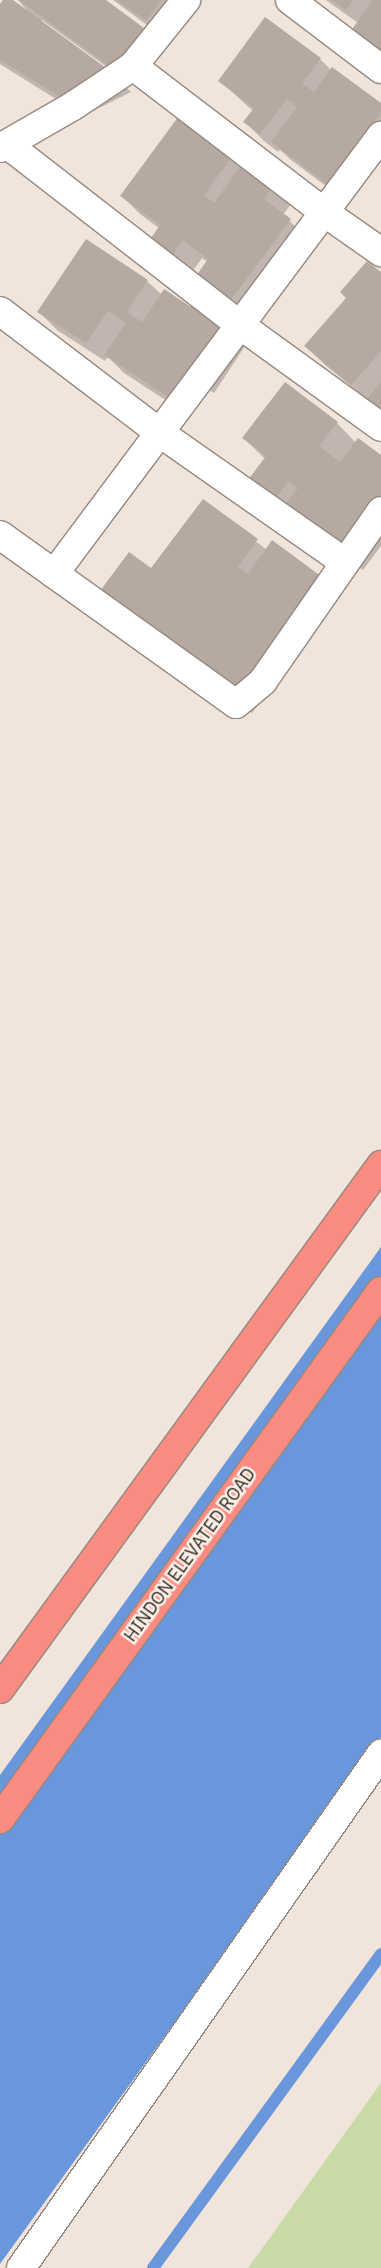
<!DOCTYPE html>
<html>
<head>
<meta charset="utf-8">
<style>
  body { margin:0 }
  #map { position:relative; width:381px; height:2268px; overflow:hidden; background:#f0e4db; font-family:"IBM Plex Sans",sans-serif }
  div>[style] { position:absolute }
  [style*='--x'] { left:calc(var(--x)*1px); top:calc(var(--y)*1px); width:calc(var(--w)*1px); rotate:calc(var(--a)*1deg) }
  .green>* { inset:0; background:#c8dba6 }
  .water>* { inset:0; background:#6a96dc }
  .shadow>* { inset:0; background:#0003 }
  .stream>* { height:12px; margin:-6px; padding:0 6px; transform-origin:6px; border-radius:6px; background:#6a96dc }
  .building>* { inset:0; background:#b6a9a2 }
  .roads { filter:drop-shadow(1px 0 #948981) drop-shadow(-1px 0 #948981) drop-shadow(0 1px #948981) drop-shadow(0 -1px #948981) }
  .minor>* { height:28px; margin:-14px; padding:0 14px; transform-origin:14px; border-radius:14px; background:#fff }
  .highway>* { height:28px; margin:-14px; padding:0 14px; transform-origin:14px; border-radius:14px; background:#fa8b80 }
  span { translate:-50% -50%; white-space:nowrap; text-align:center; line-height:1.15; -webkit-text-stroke:5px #fef2e8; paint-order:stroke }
  .street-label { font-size:18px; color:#2f2b27 }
</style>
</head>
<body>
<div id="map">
  <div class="green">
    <div style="clip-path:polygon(381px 2083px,381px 2268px,248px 2268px)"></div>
  </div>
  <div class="water">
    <div style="clip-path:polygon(381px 1247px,381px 1737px,0 2264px,0 1775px)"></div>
  </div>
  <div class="shadow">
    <div style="clip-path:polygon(4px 0,11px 0,30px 14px,18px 0,104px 0,143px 29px,159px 44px,129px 83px,42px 20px,41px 22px,116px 77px,131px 92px,83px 116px,0 64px,0 6px)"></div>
    <div style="clip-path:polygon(113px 0,188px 0,162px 36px)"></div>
    <div style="clip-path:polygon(326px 0,381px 0,358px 23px)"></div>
    <div style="clip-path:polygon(266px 19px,320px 59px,331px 70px,381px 105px,381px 155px,346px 201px,291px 160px,280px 150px,278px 152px,263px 140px,245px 122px,253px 111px,220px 81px)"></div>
    <div style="clip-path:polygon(182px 115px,293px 201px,283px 215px,308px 238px,249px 318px,216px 294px,208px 262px,202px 258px,190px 275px,168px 259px,159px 228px,140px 214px,122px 196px)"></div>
    <div style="clip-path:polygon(381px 274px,381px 411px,324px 364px,306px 346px,348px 298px)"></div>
    <div style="clip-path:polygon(147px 281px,162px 295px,249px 340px,214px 393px,208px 389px,190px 416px,124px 373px,108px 357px,105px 361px,57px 330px,39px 312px)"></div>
    <div style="clip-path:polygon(337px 423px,356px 443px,381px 456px,381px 546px,363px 570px,268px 498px,265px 459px,244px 438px)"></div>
    <div style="clip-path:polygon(204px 501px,267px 550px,321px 578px,339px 597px,252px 713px,117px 613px)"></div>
  </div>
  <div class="stream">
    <div style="--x:153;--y:2268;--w:388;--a:-54"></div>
  </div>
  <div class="building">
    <div style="clip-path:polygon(3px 0,13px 0,117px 76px,67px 101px,0 60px,0 4px)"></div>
    <div style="clip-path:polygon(19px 0,106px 0,144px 28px,113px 69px)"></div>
    <div style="clip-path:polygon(117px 0,162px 0,146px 21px)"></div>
    <div style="clip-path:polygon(331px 0,353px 0,346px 10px)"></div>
    <div style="clip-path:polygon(372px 0,381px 0,381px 52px,351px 31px)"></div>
    <div style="clip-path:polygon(265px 17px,321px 58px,302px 83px,314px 92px,332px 67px,381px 103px,381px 113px,327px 184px,271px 142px,297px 107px,287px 99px,260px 134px,243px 122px,254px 108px,218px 81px)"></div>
    <div style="clip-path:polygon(181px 113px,235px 153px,204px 195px,214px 203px,245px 160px,276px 182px,264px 199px,291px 219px,231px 300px,196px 276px,208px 259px,183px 240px,171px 257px,149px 241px,160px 225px,120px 196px)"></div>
    <div style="clip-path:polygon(86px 239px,148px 280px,127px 312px,142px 322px,164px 289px,191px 307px,196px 297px,232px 321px,171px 399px,104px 355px,126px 323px,108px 311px,86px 343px,37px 312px)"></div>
    <div style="clip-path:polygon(367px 261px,381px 272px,381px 351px,351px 385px,304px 346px,346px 298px,340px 292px)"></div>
    <div style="clip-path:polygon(285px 382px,338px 422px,319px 446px,340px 462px,358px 438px,381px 455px,381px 504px,344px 552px,283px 507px,298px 488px,289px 481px,274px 500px,248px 480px,266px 456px,242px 438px)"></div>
    <div style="clip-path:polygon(381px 382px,381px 411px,367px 399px)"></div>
    <div style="clip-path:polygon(203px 499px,258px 539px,238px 567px,248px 574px,272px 540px,322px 577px,233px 696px,97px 595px,129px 552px,151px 568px)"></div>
  </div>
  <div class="roads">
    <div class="minor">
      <div style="--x:290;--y:0;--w:114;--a:37.2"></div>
      <div style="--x:133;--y:66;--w:240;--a:37.4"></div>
      <div style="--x:324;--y:212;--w:70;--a:35.1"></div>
      <div style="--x:8;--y:145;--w:294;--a:37.8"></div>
      <div style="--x:240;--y:325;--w:174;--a:35.9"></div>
      <div style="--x:0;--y:148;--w:84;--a:-29.9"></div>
      <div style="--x:73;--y:106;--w:72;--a:-33.7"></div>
      <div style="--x:133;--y:66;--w:85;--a:-51.2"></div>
      <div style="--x:0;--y:311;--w:201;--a:37.3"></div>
      <div style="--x:160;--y:433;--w:225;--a:35"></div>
      <div style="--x:0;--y:535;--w:290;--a:35.6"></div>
      <div style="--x:236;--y:704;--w:35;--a:-40"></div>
      <div style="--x:263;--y:681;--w:207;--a:-55.2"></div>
      <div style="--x:54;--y:574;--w:547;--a:-53.26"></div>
      <div style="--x:21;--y:2268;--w:628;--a:-54.99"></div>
    </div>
    <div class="highway">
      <div style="--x:0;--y:1689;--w:648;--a:-53.98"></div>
      <div style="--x:0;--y:1819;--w:651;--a:-54.19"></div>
    </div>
  </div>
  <div class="street-label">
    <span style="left:190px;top:1555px;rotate:-54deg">HINDON ELEVATED ROAD</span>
  </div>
</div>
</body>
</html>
